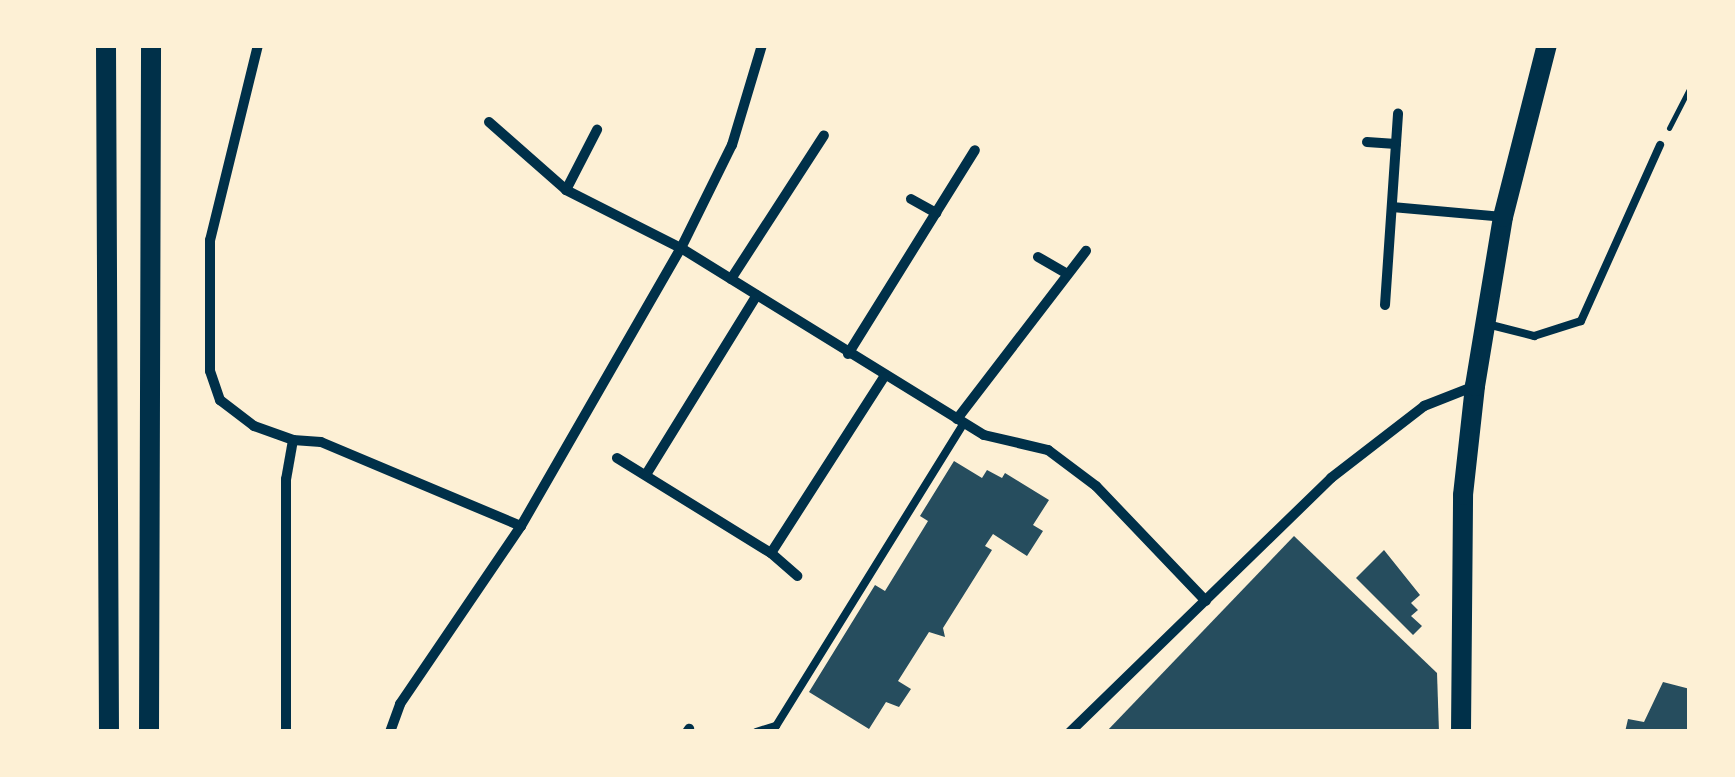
<!DOCTYPE html>
<html>
<head>
<meta charset="utf-8">
<style>
  body { margin:0 }
  #map { position:relative; width:1735px; height:777px; overflow:hidden; background:#fdf0d5; font-family:Helvetica,sans-serif }
  div>[style] { position:absolute }
  [style*='--x'] { left:calc(var(--x)*1px); top:calc(var(--y)*1px); width:calc(var(--w)*1px); rotate:calc(var(--a)*1deg) }
  .building>* { inset:0; background:#264d5e }
  .path>* { height:5px; margin:-2.5px; padding:0 2.5px; transform-origin:2.5px; border-radius:2.5px; background:#003049 }
  .service>* { height:8px; margin:-4px; padding:0 4px; transform-origin:4px; border-radius:4px; background:#003049 }
  .minor>* { height:10px; margin:-5px; padding:0 5px; transform-origin:5px; border-radius:5px; background:#003049 }
  .secondary>* { height:20px; margin:-10px; padding:0 10px; transform-origin:10px; border-radius:10px; background:#003049 }
  span { translate:-50% -50%; white-space:nowrap; text-align:center; line-height:1.15; -webkit-text-stroke:9px #fdf0d5; paint-order:stroke }
  .frame { position:absolute; inset:0; border:48px solid #fdf0d5; pointer-events:none }
</style>
</head>
<body>
<div id="map">
  <div class="building">
    <div style="clip-path:polygon(954px 461px,982px 478px,987px 470px,1002px 478px,1005px 473px,1049px 500px,1033px 525px,1043px 531px,1027px 556px,993px 534px,985px 546px,992px 550px,943px 628px,945px 637px,929px 632px,898px 681px,911px 689px,899px 707px,886px 702px,869px 729px,809px 692px,875px 585px,885px 591px,928px 521px,920px 516px)"></div>
    <div style="clip-path:polygon(1294px 536px,1437px 673px,1439px 732px,1106px 732px)"></div>
    <div style="clip-path:polygon(1384px 550px,1420px 595px,1411px 603px,1418px 610px,1411px 616px,1422px 626px,1413px 635px,1356px 578px)"></div>
    <div style="clip-path:polygon(1663px 682px,1690px 689px,1690px 732px,1625px 732px,1628px 719px,1644px 722px)"></div>
  </div>
  <div class="path">
    <div style="--x:1669;--y:128;--w:46;--a:-62.9"></div>
  </div>
  <div class="service">
    <div style="--x:1487;--y:324;--w:49;--a:14.3"></div>
    <div style="--x:1534;--y:336;--w:49;--a:-17.7"></div>
    <div style="--x:1581;--y:321;--w:193;--a:-65.8"></div>
    <div style="--x:756;--y:732;--w:21;--a:-17"></div>
    <div style="--x:776;--y:726;--w:357;--a:-58.2"></div>
  </div>
  <div class="minor">
    <div style="--x:258;--y:45;--w:201;--a:103.8"></div>
    <div style="--x:210;--y:240;--w:131;--a:90"></div>
    <div style="--x:210;--y:371;--w:31;--a:71"></div>
    <div style="--x:220;--y:400;--w:43;--a:37.4"></div>
    <div style="--x:254;--y:426;--w:41;--a:19.7"></div>
    <div style="--x:293;--y:440;--w:40;--a:100"></div>
    <div style="--x:286;--y:479;--w:253;--a:90"></div>
    <div style="--x:489;--y:122;--w:103;--a:41.4"></div>
    <div style="--x:566;--y:190;--w:129;--a:26.8"></div>
    <div style="--x:681;--y:248;--w:356;--a:31.7"></div>
    <div style="--x:984;--y:435;--w:66;--a:13.2"></div>
    <div style="--x:1048;--y:450;--w:60;--a:36.9"></div>
    <div style="--x:1096;--y:486;--w:159;--a:46.3"></div>
    <div style="--x:1367;--y:142;--w:29;--a:4"></div>
    <div style="--x:566;--y:190;--w:68;--a:-62.7"></div>
    <div style="--x:911;--y:199;--w:29;--a:29"></div>
    <div style="--x:1392;--y:207;--w:111;--a:5.1"></div>
    <div style="--x:1038;--y:257;--w:34;--a:30"></div>
    <div style="--x:731;--y:279;--w:171;--a:-57.1"></div>
    <div style="--x:1385;--y:305;--w:192;--a:-86.1"></div>
    <div style="--x:848;--y:354;--w:240;--a:-58.1"></div>
    <div style="--x:957;--y:419;--w:212;--a:-52.5"></div>
    <div style="--x:293;--y:440;--w:28;--a:4"></div>
    <div style="--x:321;--y:442;--w:217;--a:22.8"></div>
    <div style="--x:617;--y:458;--w:181;--a:31.7"></div>
    <div style="--x:771;--y:553;--w:35;--a:41"></div>
    <div style="--x:647;--y:473;--w:209;--a:-58.3"></div>
    <div style="--x:771;--y:553;--w:209;--a:-57.3"></div>
    <div style="--x:390;--y:732;--w:30;--a:-70"></div>
    <div style="--x:400;--y:704;--w:215;--a:-55.8"></div>
    <div style="--x:521;--y:526;--w:321;--a:-60.1"></div>
    <div style="--x:681;--y:248;--w:115;--a:-63.7"></div>
    <div style="--x:732;--y:145;--w:104;--a:-73.3"></div>
    <div style="--x:687;--y:732;--w:4;--a:-56"></div>
    <div style="--x:1070;--y:732;--w:364;--a:-44.2"></div>
    <div style="--x:1331;--y:478;--w:118;--a:-37.7"></div>
    <div style="--x:1424;--y:406;--w:55;--a:-21.4"></div>
  </div>
  <div class="secondary">
    <div style="--x:106;--y:45;--w:687;--a:89.75"></div>
    <div style="--x:149;--y:732;--w:687;--a:-89.83"></div>
    <div style="--x:1461;--y:732;--w:237;--a:-89.5"></div>
    <div style="--x:1463;--y:495;--w:110;--a:-83.7"></div>
    <div style="--x:1475;--y:386;--w:171;--a:-80.6"></div>
    <div style="--x:1503;--y:217;--w:178;--a:-75.7"></div>
  </div>
  <div class="frame"></div>
</div>
</body>
</html>
